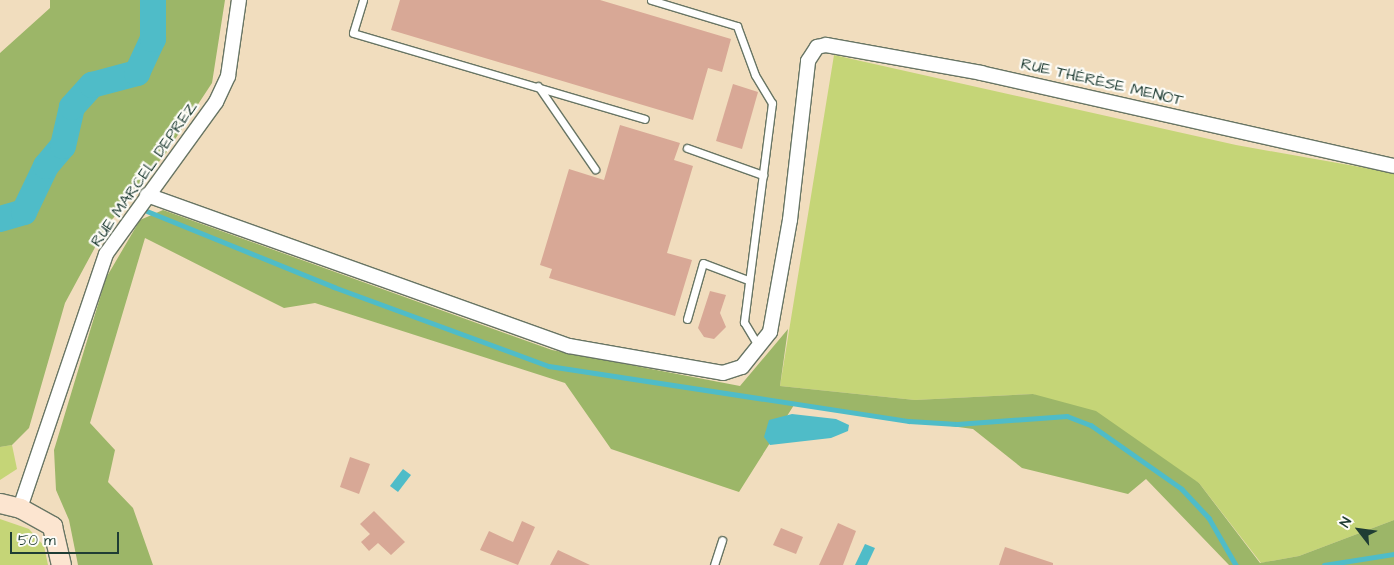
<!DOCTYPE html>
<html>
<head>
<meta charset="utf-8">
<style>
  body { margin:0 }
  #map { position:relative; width:1394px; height:565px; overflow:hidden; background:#f1ddbe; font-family:"Architects Daughter",sans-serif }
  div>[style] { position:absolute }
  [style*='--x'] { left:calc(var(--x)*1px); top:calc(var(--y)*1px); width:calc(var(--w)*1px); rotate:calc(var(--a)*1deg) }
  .green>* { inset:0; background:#c5d577 }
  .forest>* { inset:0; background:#9cb668 }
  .water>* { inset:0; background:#4fbcc8 }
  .stream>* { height:4.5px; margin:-2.25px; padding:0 2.25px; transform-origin:2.25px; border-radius:2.25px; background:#4fbcc8 }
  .river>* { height:26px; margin:-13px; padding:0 13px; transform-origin:13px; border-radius:13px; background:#4fbcc8 }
  .building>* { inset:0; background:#d8a896 }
  .roads { filter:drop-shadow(1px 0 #687564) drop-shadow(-1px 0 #687564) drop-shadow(0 1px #687564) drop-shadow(0 -1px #687564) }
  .lane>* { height:7px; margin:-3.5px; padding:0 3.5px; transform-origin:3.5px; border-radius:3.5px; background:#fff }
  .street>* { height:14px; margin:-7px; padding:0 7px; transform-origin:7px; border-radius:7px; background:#fff }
  .secondary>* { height:19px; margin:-9.5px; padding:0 9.5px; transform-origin:9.5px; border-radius:9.5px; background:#fce5d0 }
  span { translate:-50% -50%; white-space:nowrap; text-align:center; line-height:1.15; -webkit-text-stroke:4.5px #fdfcf7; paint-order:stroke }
  .street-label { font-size:16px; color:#1f3d34 }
  .north { position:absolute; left:1334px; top:505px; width:50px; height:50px; -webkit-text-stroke:4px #fdfcf7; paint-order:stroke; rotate:300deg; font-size:14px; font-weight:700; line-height:20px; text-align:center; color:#1f3d34 }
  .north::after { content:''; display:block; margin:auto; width:18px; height:22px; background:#1f3d34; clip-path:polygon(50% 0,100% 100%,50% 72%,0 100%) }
  .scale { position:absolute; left:10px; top:532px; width:109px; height:22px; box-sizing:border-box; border:2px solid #1f3d34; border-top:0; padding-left:6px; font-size:15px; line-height:18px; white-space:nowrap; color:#1f3d34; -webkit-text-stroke:4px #fdfcf7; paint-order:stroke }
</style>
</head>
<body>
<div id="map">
  <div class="green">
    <div style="clip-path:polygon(834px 55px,1236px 145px,1394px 173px,1394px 520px,1299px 556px,1261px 563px,1199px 483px,1033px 394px,915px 400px,780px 386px)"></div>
    <div style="clip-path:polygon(12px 445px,17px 469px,0 480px,0 447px)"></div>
    <div style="clip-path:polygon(0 519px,29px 529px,44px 546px,48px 565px,0 565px)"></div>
  </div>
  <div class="forest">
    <div style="clip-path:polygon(50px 0,225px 0,212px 83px,166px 153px,106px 227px,65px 303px,29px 428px,12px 445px,0 447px,0 53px,50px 8px)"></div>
    <div style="clip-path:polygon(163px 210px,552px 350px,740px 386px,788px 329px,780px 386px,915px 400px,1033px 394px,1096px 411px,1199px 483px,1260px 563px,1299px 556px,1394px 520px,1394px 565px,1229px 565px,1146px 479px,1128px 494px,1022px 468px,973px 429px,794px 405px,739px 492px,611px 449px,565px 383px,315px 303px,284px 308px,145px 238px,90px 423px,115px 450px,108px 482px,133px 508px,153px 565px,78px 565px,69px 520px,56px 490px,54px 450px,106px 278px,140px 220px)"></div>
  </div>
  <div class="water">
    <div style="clip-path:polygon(792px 414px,836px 419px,849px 425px,848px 431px,831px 438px,770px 445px,764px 437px,769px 420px)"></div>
    <div style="clip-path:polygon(403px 469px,411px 475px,398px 492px,390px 486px)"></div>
    <div style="clip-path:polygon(865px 544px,875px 548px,867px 565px,855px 565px)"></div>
  </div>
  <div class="stream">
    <div style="--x:147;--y:211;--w:202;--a:22.1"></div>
    <div style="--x:334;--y:287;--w:229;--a:20.2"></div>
    <div style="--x:549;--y:366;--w:364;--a:8.7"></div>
    <div style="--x:909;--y:421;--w:48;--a:3.6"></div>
    <div style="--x:957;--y:424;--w:110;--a:-4.2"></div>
    <div style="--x:1067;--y:416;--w:26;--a:21"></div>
    <div style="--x:1091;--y:425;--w:111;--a:35.1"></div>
    <div style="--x:1182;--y:489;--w:40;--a:47"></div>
    <div style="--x:1209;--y:518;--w:54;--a:60.1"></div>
    <div style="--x:1324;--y:565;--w:71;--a:-8.9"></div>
  </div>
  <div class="river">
    <div style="--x:0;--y:219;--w:25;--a:-16"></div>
    <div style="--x:24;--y:212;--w:51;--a:-64.4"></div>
    <div style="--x:46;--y:166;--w:26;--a:-50"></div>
    <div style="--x:63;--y:146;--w:40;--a:-77"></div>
    <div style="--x:72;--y:107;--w:30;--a:-48"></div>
    <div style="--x:92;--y:85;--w:47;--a:-14.9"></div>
    <div style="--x:137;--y:73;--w:38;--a:-65"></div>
    <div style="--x:153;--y:39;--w:39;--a:-90"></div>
  </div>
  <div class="building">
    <div style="clip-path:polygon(400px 0,600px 0,731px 39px,722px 72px,708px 68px,693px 120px,391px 30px)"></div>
    <div style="clip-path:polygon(733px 84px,758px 92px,742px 149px,716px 141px)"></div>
    <div style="clip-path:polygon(620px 125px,680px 143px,674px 160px,693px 166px,667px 253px,692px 260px,675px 316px,549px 278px,552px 269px,540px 265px,569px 169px,604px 180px)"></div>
    <div style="clip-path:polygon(710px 291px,726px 295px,720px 313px,726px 327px,714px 339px,704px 337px,698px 328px)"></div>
    <div style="clip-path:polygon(350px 457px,370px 464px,359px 494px,340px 487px)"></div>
    <div style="clip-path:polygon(374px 511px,405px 542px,391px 555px,378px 543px,369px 551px,361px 542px,370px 534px,360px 524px)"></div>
    <div style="clip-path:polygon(522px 521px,535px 527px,518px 565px,480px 550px,489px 531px,513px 542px)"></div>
    <div style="clip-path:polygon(838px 523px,856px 531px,843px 565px,819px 565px)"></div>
    <div style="clip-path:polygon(781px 528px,803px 537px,796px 554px,773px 545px)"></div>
    <div style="clip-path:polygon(1005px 547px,1053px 563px,1053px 565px,999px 565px)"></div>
    <div style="clip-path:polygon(558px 550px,590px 565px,550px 565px)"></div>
  </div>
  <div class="roads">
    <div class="lane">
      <div style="--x:363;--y:0;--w:34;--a:107"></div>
      <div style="--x:353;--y:33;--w:304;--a:16.4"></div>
      <div style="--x:651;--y:0;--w:90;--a:16.8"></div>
      <div style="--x:737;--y:26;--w:52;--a:69.8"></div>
      <div style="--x:755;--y:75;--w:33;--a:59"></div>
      <div style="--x:772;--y:103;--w:221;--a:97.3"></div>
      <div style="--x:744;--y:322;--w:29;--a:59"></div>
      <div style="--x:538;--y:86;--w:101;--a:55.5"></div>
      <div style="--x:687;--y:148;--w:81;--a:19.6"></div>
      <div style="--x:687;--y:319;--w:58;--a:-74.1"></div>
      <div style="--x:703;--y:263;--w:48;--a:20.7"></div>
      <div style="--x:714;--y:565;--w:26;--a:-72"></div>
    </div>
    <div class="street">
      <div style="--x:147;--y:195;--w:448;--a:19.7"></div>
      <div style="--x:569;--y:346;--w:156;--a:9.9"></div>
      <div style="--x:723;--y:373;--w:20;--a:-18"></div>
      <div style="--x:742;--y:367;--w:45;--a:-51.3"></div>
      <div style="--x:770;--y:332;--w:114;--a:-79.9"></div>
      <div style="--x:790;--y:220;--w:160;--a:-83.5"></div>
      <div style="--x:808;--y:61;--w:17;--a:-57"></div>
      <div style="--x:817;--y:47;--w:9;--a:-13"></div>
      <div style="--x:826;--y:45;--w:158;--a:10.2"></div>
      <div style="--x:981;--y:73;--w:423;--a:12.7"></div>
      <div style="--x:20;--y:508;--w:268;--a:-71.3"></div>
      <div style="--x:106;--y:254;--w:188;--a:-54.1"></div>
      <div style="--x:216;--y:102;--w:29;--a:-65"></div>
      <div style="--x:228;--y:76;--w:77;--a:-81.8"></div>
    </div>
    <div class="secondary">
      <div style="--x:0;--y:503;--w:21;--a:14"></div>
      <div style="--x:20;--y:508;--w:37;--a:29"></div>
      <div style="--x:52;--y:526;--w:40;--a:77"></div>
    </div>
  </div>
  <div class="street-label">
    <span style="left:1102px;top:82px;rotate:13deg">RUE THÉRÈSE MENOT</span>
    <span style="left:144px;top:174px;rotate:-55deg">RUE MARCEL DEPREZ</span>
  </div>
  <div class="north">N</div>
  <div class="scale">50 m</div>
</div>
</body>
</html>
